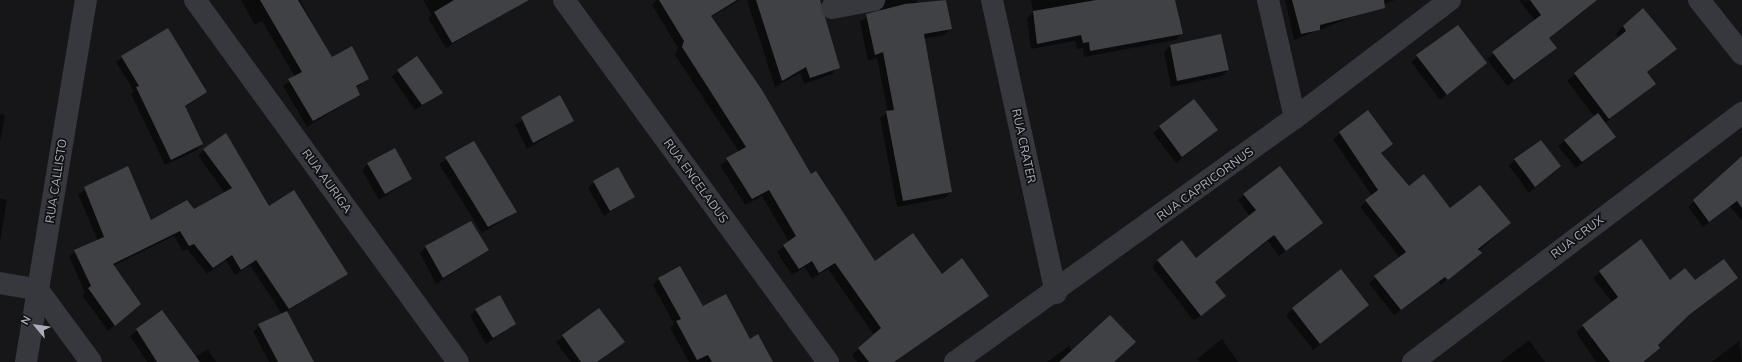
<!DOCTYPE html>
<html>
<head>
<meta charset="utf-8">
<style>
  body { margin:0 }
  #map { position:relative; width:1742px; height:362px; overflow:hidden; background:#161618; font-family:Mulish,sans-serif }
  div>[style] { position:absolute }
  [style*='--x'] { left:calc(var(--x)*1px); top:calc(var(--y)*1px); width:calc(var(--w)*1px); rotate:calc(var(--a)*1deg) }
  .shadow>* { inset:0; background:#0007 }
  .building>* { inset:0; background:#404145 }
  .minor>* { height:22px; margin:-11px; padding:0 11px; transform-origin:11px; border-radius:11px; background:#37383d }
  span { translate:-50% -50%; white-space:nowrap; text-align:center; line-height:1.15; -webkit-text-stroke:3.5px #111113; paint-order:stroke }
  .street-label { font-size:12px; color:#a8adb8 }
  .north { position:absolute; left:16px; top:306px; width:40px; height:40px; -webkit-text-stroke:3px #111113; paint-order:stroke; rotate:299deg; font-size:11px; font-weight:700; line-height:16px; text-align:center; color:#a8adb8 }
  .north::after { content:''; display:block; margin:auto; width:14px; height:18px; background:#a8adb8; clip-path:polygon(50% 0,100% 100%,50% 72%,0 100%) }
</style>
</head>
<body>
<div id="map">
  <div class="shadow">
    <div style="clip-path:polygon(241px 0,300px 0,331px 58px,368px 79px,356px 88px,359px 95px,307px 127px,283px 86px,295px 77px,262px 21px,255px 25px)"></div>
    <div style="clip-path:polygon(423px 0,508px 0,512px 8px,446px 48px,428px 18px,432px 15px)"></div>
    <div style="clip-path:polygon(657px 0,740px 0,711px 17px,810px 176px,874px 262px,942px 275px,988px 296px,894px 362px,857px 362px,852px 355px,874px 335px,828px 269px,812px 279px,805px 267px,792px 275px,777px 252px,789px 242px,762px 196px,745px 205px,720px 165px,739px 152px,675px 55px,678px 48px,652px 5px)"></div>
    <div style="clip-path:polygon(747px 0,819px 0,838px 67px,832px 74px,804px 84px,800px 73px,775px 87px)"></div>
    <div style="clip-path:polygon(876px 0,917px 0,918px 5px,945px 0,951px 29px,944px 35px,924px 39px,951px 192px,945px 198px,897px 207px,880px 118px,888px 112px,877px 58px,868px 61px,860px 21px,880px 11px)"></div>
    <div style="clip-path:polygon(1031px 0,1174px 0,1181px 34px,1175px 40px,1084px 57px,1083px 48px,1077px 49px,1075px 41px,1031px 49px,1027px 18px,1033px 12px)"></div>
    <div style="clip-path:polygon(1285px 0,1395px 0,1294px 40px)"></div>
    <div style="clip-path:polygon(1519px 0,1593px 2px,1548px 38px,1555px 48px,1549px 54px,1507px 86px,1487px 59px,1535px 21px)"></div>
    <div style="clip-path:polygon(1458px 26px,1486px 63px,1440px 100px,1411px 62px)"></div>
    <div style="clip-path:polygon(1623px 26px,1676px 49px,1646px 73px,1654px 84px,1604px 124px,1614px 137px,1576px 168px,1558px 146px,1595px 117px,1567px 81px,1619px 38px,1616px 34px)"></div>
    <div style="clip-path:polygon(1170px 46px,1228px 70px,1222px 76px,1171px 87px,1164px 52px)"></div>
    <div style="clip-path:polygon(122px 57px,206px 92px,184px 108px,202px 144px,197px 150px,165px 165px,131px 94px,134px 91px,116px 62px)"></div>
    <div style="clip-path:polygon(398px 71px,441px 93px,415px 110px,392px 77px)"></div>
    <div style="clip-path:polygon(559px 96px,573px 121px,527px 149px,515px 125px)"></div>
    <div style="clip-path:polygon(1194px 101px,1210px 136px,1176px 163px,1153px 133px)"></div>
    <div style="clip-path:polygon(1368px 112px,1392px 144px,1380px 154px,1409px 188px,1450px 209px,1510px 223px,1441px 285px,1439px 282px,1394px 315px,1369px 283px,1400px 258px,1360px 207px,1372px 196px,1333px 139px)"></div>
    <div style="clip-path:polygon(0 114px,5px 115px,0 142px)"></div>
    <div style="clip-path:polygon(474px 142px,516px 212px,482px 233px,439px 164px)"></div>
    <div style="clip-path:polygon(204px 150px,346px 274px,286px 312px,313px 362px,269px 362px,253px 331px,282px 314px,250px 265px,235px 275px,226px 260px,207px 274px,187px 249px,183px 251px,174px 236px,113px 266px,140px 304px,108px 331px,82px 295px,85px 293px,69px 256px,98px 241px,78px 194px,128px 167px,150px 222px,193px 210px,225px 193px,198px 156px)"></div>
    <div style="clip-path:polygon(1742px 158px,1742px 221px,1730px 206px,1703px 227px,1688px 207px)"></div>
    <div style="clip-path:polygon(1515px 160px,1560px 166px,1529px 193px,1509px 166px)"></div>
    <div style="clip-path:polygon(368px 164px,411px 179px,379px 200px,362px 170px)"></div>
    <div style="clip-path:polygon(594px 182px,634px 196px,604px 216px,588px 188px)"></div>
    <div style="clip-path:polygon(1244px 194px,1321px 223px,1279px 256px,1268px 241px,1214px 283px,1218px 302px,1194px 321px,1152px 267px,1158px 260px,1196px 259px,1250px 217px,1238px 200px)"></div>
    <div style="clip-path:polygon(0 198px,7px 200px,0 242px)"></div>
    <div style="clip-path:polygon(1640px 241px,1670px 281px,1737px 278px,1682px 321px,1643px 362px,1596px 362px,1576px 332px,1612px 302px,1593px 278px)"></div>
    <div style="clip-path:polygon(426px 247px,488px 250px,436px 284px,420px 253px)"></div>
    <div style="clip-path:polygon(1341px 271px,1361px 311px,1313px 350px,1286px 315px)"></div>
    <div style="clip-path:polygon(659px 279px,750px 340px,771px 362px,689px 362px,670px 328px,674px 324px,653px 285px)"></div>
    <div style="clip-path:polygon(599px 309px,623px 342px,598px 362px,571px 362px,556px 342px)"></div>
    <div style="clip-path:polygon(476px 310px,515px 324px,486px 344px,470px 316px)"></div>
    <div style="clip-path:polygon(162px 311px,195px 357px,208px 349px,216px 362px,147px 362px,130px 336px)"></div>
    <div style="clip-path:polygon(1222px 339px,1238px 362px,1200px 362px,1197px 359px)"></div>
    <div style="clip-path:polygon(1529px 340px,1545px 362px,1501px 362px)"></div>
    <div style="clip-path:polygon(1739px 341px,1742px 362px,1712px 362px)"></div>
    <div style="clip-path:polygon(1069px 346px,1072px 351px,1113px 362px,1047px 362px)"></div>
  </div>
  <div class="building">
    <div style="clip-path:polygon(260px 0,298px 0,332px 57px,352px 46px,369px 79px,356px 86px,360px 95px,313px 121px,288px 79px,302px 72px)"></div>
    <div style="clip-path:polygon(454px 0,529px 0,452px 43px,434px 12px)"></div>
    <div style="clip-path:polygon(659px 0,737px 0,711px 16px,762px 90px,811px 174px,816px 171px,875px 261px,913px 233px,942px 274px,962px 258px,989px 296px,894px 362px,869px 362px,858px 348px,881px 328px,835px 263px,819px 273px,812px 261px,799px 269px,783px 245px,796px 236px,769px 190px,752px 199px,726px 158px,746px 147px,682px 47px,684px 41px)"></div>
    <div style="clip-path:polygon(756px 0,820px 0,840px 68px,810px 78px,806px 67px,782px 81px)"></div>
    <div style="clip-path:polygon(946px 0,952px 29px,924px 34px,952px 192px,903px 201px,886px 111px,894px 110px,883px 52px,875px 55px,866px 14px,905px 4px)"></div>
    <div style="clip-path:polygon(1096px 0,1175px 0,1183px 34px,1090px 51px,1089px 42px,1083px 43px,1081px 35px,1037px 44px,1033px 11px)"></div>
    <div style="clip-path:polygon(1292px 0,1384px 0,1385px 8px,1320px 25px,1320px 30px,1301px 34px)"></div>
    <div style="clip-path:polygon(1530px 0,1597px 0,1549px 38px,1557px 48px,1514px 80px,1492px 52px,1541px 15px)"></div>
    <div style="clip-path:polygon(1643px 8px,1677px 49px,1647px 72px,1656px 84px,1609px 119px,1574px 73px,1626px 31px,1623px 26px)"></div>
    <div style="clip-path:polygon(1458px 25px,1487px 63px,1447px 95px,1416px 55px)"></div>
    <div style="clip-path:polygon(168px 28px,207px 92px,185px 106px,203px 144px,171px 160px,136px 87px,139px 86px,121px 56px)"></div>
    <div style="clip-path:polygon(1221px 34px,1229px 70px,1177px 81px,1170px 45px)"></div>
    <div style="clip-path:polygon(417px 56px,443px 93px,422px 105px,397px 70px)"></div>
    <div style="clip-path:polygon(560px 95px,574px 121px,533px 143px,521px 117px)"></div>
    <div style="clip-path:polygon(1194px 99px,1218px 130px,1182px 157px,1159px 126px)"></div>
    <div style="clip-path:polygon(1368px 110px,1393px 144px,1381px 153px,1409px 186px,1424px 174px,1450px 208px,1480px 185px,1511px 223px,1478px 249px,1482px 253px,1448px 280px,1445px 277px,1401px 310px,1374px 276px,1406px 252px,1365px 200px,1378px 190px,1339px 132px)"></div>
    <div style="clip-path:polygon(1598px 113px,1616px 137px,1582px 162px,1564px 140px)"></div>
    <div style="clip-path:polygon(226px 133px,269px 206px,294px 190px,348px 274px,289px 309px,256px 260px,241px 270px,232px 255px,213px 268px,194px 244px,189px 246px,180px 231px,113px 264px,141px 304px,115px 326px,88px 288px,91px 286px,74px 250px,104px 237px,84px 187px,128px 166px,151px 220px,187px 200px,194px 209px,232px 188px,203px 149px)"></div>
    <div style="clip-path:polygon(1541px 140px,1561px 166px,1535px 187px,1514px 159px)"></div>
    <div style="clip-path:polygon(474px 141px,517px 212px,488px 227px,445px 157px)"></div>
    <div style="clip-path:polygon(395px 148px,412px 179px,385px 194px,367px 163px)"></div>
    <div style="clip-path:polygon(1742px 156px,1742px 208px,1737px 201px,1709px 222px,1693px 200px)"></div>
    <div style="clip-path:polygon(1280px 166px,1323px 223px,1286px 251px,1274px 235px,1215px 282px,1226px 296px,1201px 316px,1157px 260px,1182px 240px,1196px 258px,1256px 210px,1243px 194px)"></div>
    <div style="clip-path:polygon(618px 167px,635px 197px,610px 211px,593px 181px)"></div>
    <div style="clip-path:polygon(471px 221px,489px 250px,443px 278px,425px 246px)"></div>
    <div style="clip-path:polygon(1641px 239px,1670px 280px,1685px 268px,1695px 280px,1724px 259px,1738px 278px,1689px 315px,1658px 345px,1660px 348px,1643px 362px,1610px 362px,1582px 325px,1618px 297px,1599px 271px)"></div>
    <div style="clip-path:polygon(680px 266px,703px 306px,726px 294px,750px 339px,758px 334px,773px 362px,712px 362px,708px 355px,697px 360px,676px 321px,681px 319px,658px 278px)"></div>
    <div style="clip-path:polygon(1341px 269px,1369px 305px,1320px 344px,1292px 308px)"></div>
    <div style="clip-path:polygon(500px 295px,516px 324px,493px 338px,475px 309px)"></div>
    <div style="clip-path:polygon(599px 308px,625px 342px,597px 362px,581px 362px,562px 335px)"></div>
    <div style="clip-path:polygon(162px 310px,200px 362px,157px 362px,136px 329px)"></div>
    <div style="clip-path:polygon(287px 311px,314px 362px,278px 362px,258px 324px)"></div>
    <div style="clip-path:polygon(1110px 315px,1136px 342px,1114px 362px,1059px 362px)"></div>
  </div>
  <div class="minor">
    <div style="--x:195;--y:0;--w:447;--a:54"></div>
    <div style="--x:564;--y:0;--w:448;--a:53.9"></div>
    <div style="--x:992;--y:0;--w:300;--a:77.7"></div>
    <div style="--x:1268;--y:0;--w:121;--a:77.1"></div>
    <div style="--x:1699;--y:0;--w:69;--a:51.5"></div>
    <div style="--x:832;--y:8;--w:43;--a:-10.8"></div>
    <div style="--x:0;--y:283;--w:39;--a:10"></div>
    <div style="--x:38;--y:290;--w:89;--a:53.6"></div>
    <div style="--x:26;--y:362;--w:367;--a:-80.6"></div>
    <div style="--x:955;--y:362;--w:418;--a:-35.7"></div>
    <div style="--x:1295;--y:118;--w:195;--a:-37.3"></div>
    <div style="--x:1413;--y:362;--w:413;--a:-37.1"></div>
  </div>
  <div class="street-label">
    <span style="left:1024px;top:146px;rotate:78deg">RUA CRATER</span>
    <span style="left:56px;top:181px;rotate:-81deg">RUA CALLISTO</span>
    <span style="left:327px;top:181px;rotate:54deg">RUA AURIGA</span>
    <span style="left:696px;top:181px;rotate:54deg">RUA ENCELADUS</span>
    <span style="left:1205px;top:184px;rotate:-36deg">RUA CAPRICORNUS</span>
    <span style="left:1577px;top:237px;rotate:-37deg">RUA CRUX</span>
  </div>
  <div class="north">N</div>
</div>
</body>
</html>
